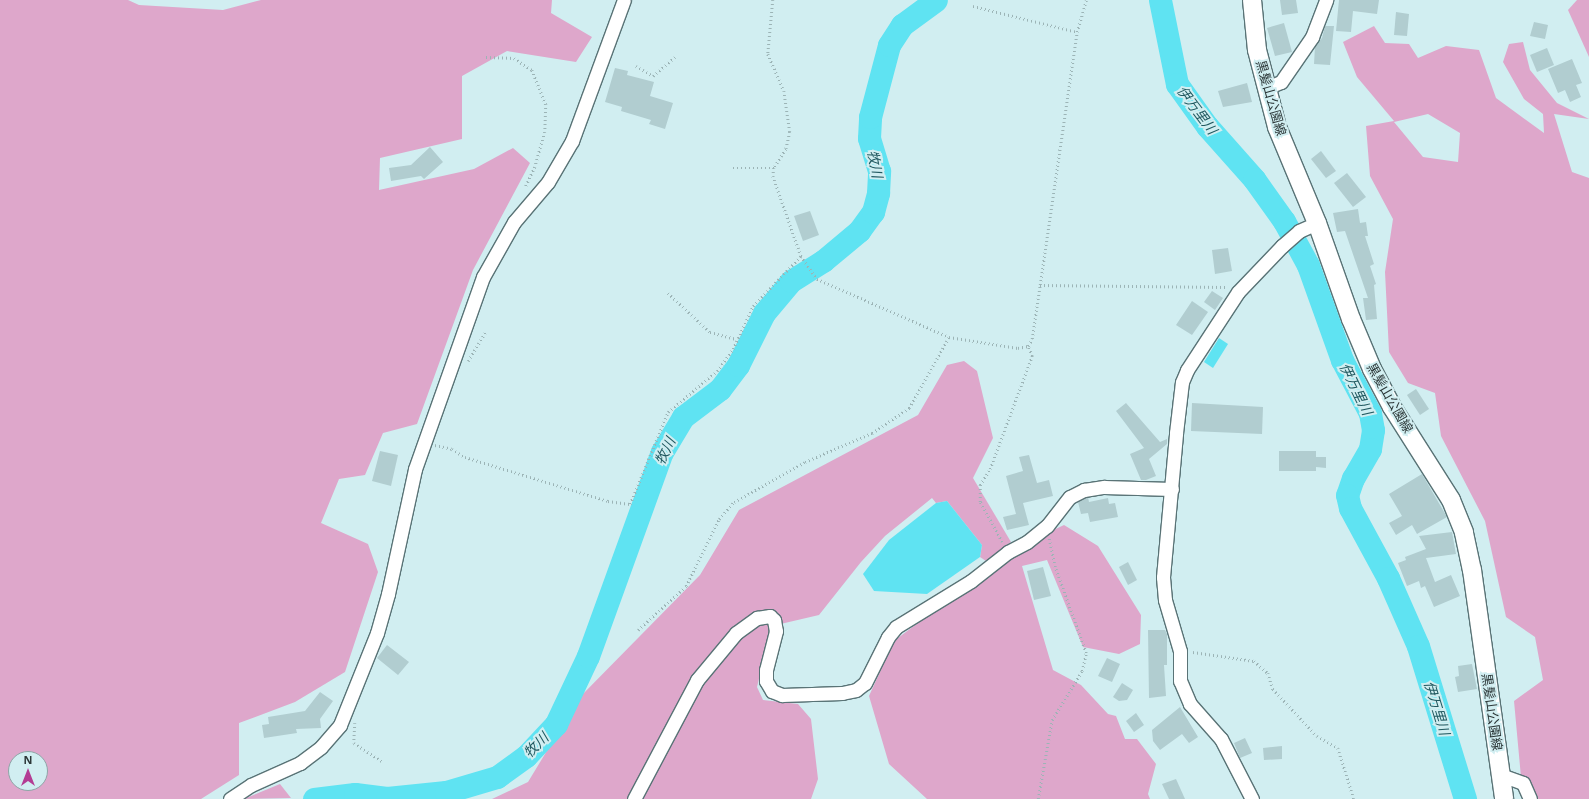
<!DOCTYPE html>
<html>
<head>
<meta charset="utf-8">
<style>
  body { margin:0 }
  #map { position:relative; width:1589px; height:799px; overflow:hidden; background:#d1eef1; font-family:"Noto Sans","Noto Sans JP",sans-serif }
  div>[style] { position:absolute }
  [style*='--x'] { left:calc(var(--x)*1px); top:calc(var(--y)*1px); width:calc(var(--w)*1px); rotate:calc(var(--a)*1deg) }
  .green>* { inset:0; background:#dea7cb }
  .water>* { inset:0; background:#5fe3f2 }
  .river>* { height:23px; margin:-11.5px; padding:0 11.5px; transform-origin:11.5px; border-radius:11.5px; background:#5fe3f2 }
  .building>* { inset:0; background:#b1cdd0 }
  .path>* { height:2.5px; margin-top:-1.25px; transform-origin:0; background:repeating-linear-gradient(90deg,#9cb4b6 0 1px,transparent 0 4px) }
  .roads { filter:drop-shadow(1px 0 #597376) drop-shadow(-1px 0 #597376) drop-shadow(0 1px #597376) drop-shadow(0 -1px #597376) }
  .street>* { height:13px; margin:-6.5px; padding:0 6.5px; transform-origin:6.5px; border-radius:6.5px; background:#fff }
  .secondary>* { height:18px; margin:-9px; padding:0 9px; transform-origin:9px; border-radius:9px; background:#fff }
  span { translate:-50% -50%; white-space:nowrap; text-align:center; line-height:1.15; -webkit-text-stroke:4px #d1eef1; paint-order:stroke }
  .street-label { font-size:13px; color:#2c3738 }
  .water-label { font-size:14px; color:#215960; font-style:italic }
  .north { position:absolute; left:8px; top:751px; width:40px; height:40px; box-sizing:border-box; background:#d1eef1; border:1px solid #8fa5a7; border-radius:50%; rotate:0deg; font-size:11px; font-weight:700; line-height:16px; text-align:center; color:#2c3738 }
  .north::after { content:''; display:block; margin:auto; width:14px; height:18px; background:#b33d94; clip-path:polygon(50% 0,100% 100%,50% 72%,0 100%) }
</style>
</head>
<body>
<div id="map">
  <div class="green">
    <div style="clip-path:polygon(evenodd,0 0,128px 0,139px 5px,223px 10px,261px 0,552px 0,551px 13px,592px 37px,576px 62px,507px 51px,462px 76px,462px 139px,380px 158px,379px 190px,474px 169px,513px 148px,530px 163px,473px 270px,417px 424px,383px 433px,365px 475px,339px 479px,321px 523px,368px 544px,378px 572px,345px 672px,295px 702px,239px 723px,239px 775px,201px 799px,0 799px,0 0,16px 759px,40px 759px,40px 783px,16px 783px,16px 759px)"></div>
    <div style="clip-path:polygon(1577px 0,1589px 0,1589px 57px,1568px 10px)"></div>
    <div style="clip-path:polygon(evenodd,1374px 26px,1385px 43px,1409px 44px,1418px 58px,1446px 46px,1479px 50px,1496px 98px,1544px 133px,1543px 114px,1524px 99px,1503px 62px,1509px 44px,1523px 42px,1530px 70px,1557px 103px,1589px 119px,1554px 114px,1572px 172px,1589px 178px,1589px 799px,1523px 799px,1514px 701px,1543px 680px,1535px 637px,1506px 617px,1485px 521px,1441px 436px,1435px 393px,1408px 383px,1389px 352px,1385px 272px,1393px 219px,1370px 176px,1366px 126px,1394px 121px,1357px 77px,1343px 42px,1374px 26px,1428px 114px,1460px 133px,1458px 162px,1423px 157px,1394px 122px,1428px 114px)"></div>
    <div style="clip-path:polygon(964px 361px,977px 371px,993px 438px,973px 478px,1011px 542px,986px 561px,980px 557px,982px 545px,947px 501px,936px 503px,932px 498px,885px 536px,861px 562px,819px 615px,772px 626px,757px 687px,763px 700px,798px 704px,811px 719px,818px 779px,811px 799px,492px 799px,528px 782px,579px 698px,700px 575px,739px 510px,918px 415px,947px 365px)"></div>
    <div style="clip-path:polygon(1064px 525px,1098px 546px,1141px 615px,1140px 644px,1119px 654px,1083px 647px,1047px 560px,1022px 566px,1053px 670px,1081px 685px,1108px 714px,1116px 716px,1125px 739px,1137px 739px,1156px 764px,1148px 794px,1150px 799px,927px 799px,889px 764px,869px 696px,894px 641px,1020px 546px)"></div>
    <div style="clip-path:polygon(280px 784px,291px 798px,245px 799px,246px 798px)"></div>
  </div>
  <div class="water">
    <div style="clip-path:polygon(1219px 338px,1228px 344px,1213px 368px,1204px 362px)"></div>
    <div style="clip-path:polygon(947px 501px,982px 545px,980px 557px,927px 594px,874px 591px,863px 574px,889px 540px,936px 503px)"></div>
  </div>
  <div class="river">
    <div style="--x:1160;--y:0;--w:86;--a:78.6"></div>
    <div style="--x:1177;--y:84;--w:52;--a:54.5"></div>
    <div style="--x:1207;--y:126;--w:71;--a:48.4"></div>
    <div style="--x:1254;--y:179;--w:52;--a:54.5"></div>
    <div style="--x:1284;--y:221;--w:50;--a:61.4"></div>
    <div style="--x:1308;--y:265;--w:101;--a:70.3"></div>
    <div style="--x:1342;--y:360;--w:60;--a:62.2"></div>
    <div style="--x:1370;--y:413;--w:17;--a:80"></div>
    <div style="--x:1373;--y:430;--w:19;--a:99"></div>
    <div style="--x:1370;--y:449;--w:34;--a:120"></div>
    <div style="--x:1353;--y:478;--w:18;--a:109"></div>
    <div style="--x:1347;--y:495;--w:13;--a:77"></div>
    <div style="--x:1350;--y:508;--w:80;--a:61.5"></div>
    <div style="--x:1388;--y:578;--w:74;--a:66.2"></div>
    <div style="--x:1418;--y:646;--w:160;--a:72.9"></div>
    <div style="--x:314;--y:799;--w:41;--a:-7"></div>
    <div style="--x:355;--y:794;--w:32;--a:7"></div>
    <div style="--x:387;--y:798;--w:59;--a:-5.8"></div>
    <div style="--x:446;--y:792;--w:53;--a:-16.4"></div>
    <div style="--x:497;--y:777;--w:36;--a:-36"></div>
    <div style="--x:526;--y:756;--w:44;--a:-46.8"></div>
    <div style="--x:556;--y:724;--w:75;--a:-64.8"></div>
    <div style="--x:588;--y:656;--w:217;--a:-70.1"></div>
    <div style="--x:662;--y:452;--w:41;--a:-59"></div>
    <div style="--x:683;--y:417;--w:46;--a:-37.1"></div>
    <div style="--x:720;--y:389;--w:30;--a:-53"></div>
    <div style="--x:738;--y:365;--w:58;--a:-63.4"></div>
    <div style="--x:764;--y:313;--w:42;--a:-49.8"></div>
    <div style="--x:791;--y:281;--w:38;--a:-32"></div>
    <div style="--x:823;--y:261;--w:47;--a:-39.8"></div>
    <div style="--x:859;--y:231;--w:24;--a:-54"></div>
    <div style="--x:873;--y:212;--w:20;--a:-75"></div>
    <div style="--x:878;--y:193;--w:22;--a:-87"></div>
    <div style="--x:879;--y:171;--w:34;--a:-107"></div>
    <div style="--x:869;--y:138;--w:21;--a:-87"></div>
    <div style="--x:870;--y:117;--w:74;--a:-75.2"></div>
    <div style="--x:889;--y:45;--w:24;--a:-57"></div>
    <div style="--x:902;--y:25;--w:42;--a:-36.3"></div>
  </div>
  <div class="building">
    <div style="clip-path:polygon(1280px 0,1296px 0,1298px 13px,1282px 15px)"></div>
    <div style="clip-path:polygon(1339px 0,1379px 0,1377px 14px,1353px 11px,1351px 32px,1336px 31px)"></div>
    <div style="clip-path:polygon(1396px 12px,1409px 14px,1407px 36px,1394px 35px)"></div>
    <div style="clip-path:polygon(1534px 22px,1548px 25px,1545px 39px,1530px 36px)"></div>
    <div style="clip-path:polygon(1284px 23px,1292px 52px,1275px 56px,1267px 28px)"></div>
    <div style="clip-path:polygon(1325px 26px,1334px 26px,1330px 65px,1314px 64px,1315px 46px,1322px 38px)"></div>
    <div style="clip-path:polygon(1547px 48px,1554px 65px,1537px 72px,1530px 55px)"></div>
    <div style="clip-path:polygon(1572px 59px,1582px 83px,1576px 85px,1581px 97px,1570px 102px,1565px 90px,1558px 93px,1548px 69px)"></div>
    <div style="clip-path:polygon(615px 68px,628px 71px,627px 75px,654px 82px,650px 96px,673px 103px,665px 129px,649px 124px,651px 120px,621px 111px,622px 107px,605px 102px)"></div>
    <div style="clip-path:polygon(1247px 83px,1252px 102px,1223px 107px,1218px 91px)"></div>
    <div style="clip-path:polygon(430px 147px,443px 162px,424px 179px,421px 176px,391px 181px,389px 168px,411px 165px)"></div>
    <div style="clip-path:polygon(1321px 151px,1336px 171px,1326px 178px,1311px 159px)"></div>
    <div style="clip-path:polygon(1347px 173px,1366px 197px,1353px 207px,1334px 183px)"></div>
    <div style="clip-path:polygon(1358px 209px,1360px 223px,1366px 222px,1368px 236px,1365px 236px,1374px 264px,1370px 266px,1376px 284px,1374px 285px,1377px 319px,1366px 320px,1363px 298px,1368px 298px,1345px 231px,1337px 232px,1333px 213px)"></div>
    <div style="clip-path:polygon(810px 211px,819px 235px,803px 241px,794px 216px)"></div>
    <div style="clip-path:polygon(1228px 248px,1232px 271px,1215px 274px,1212px 250px)"></div>
    <div style="clip-path:polygon(1212px 291px,1223px 298px,1215px 310px,1204px 302px)"></div>
    <div style="clip-path:polygon(1192px 301px,1208px 312px,1192px 335px,1176px 325px)"></div>
    <div style="clip-path:polygon(1416px 389px,1429px 409px,1420px 415px,1407px 395px)"></div>
    <div style="clip-path:polygon(1126px 403px,1160px 442px,1167px 439px,1167px 444px,1149px 459px,1156px 476px,1146px 480px,1141px 480px,1130px 454px,1144px 448px,1116px 411px)"></div>
    <div style="clip-path:polygon(1192px 403px,1263px 407px,1262px 434px,1191px 431px)"></div>
    <div style="clip-path:polygon(380px 451px,398px 455px,391px 486px,372px 481px)"></div>
    <div style="clip-path:polygon(1279px 451px,1316px 451px,1316px 457px,1326px 457px,1326px 468px,1316px 467px,1316px 471px,1279px 471px)"></div>
    <div style="clip-path:polygon(1029px 455px,1037px 483px,1049px 480px,1053px 496px,1023px 503px,1029px 525px,1007px 530px,1003px 517px,1016px 514px,1006px 476px,1023px 471px,1019px 457px)"></div>
    <div style="clip-path:polygon(1422px 474px,1447px 517px,1417px 534px,1412px 525px,1396px 535px,1389px 523px,1402px 516px,1389px 494px)"></div>
    <div style="clip-path:polygon(1088px 497px,1089px 502px,1108px 498px,1109px 504px,1115px 503px,1118px 517px,1090px 522px,1088px 513px,1081px 514px,1078px 502px)"></div>
    <div style="clip-path:polygon(1452px 532px,1456px 554px,1426px 558px,1435px 582px,1451px 575px,1460px 596px,1434px 607px,1425px 586px,1421px 588px,1419px 581px,1407px 586px,1398px 563px,1406px 560px,1405px 557px,1426px 549px,1419px 536px)"></div>
    <div style="clip-path:polygon(1128px 562px,1137px 580px,1128px 585px,1119px 567px)"></div>
    <div style="clip-path:polygon(1043px 567px,1051px 596px,1034px 600px,1027px 571px)"></div>
    <div style="clip-path:polygon(1148px 630px,1165px 630px,1167px 634px,1167px 665px,1164px 665px,1166px 696px,1149px 698px)"></div>
    <div style="clip-path:polygon(387px 645px,409px 662px,398px 675px,377px 658px)"></div>
    <div style="clip-path:polygon(1107px 658px,1120px 664px,1112px 682px,1098px 676px)"></div>
    <div style="clip-path:polygon(1472px 664px,1477px 689px,1458px 692px,1455px 677px,1459px 676px,1458px 666px)"></div>
    <div style="clip-path:polygon(1122px 683px,1133px 690px,1127px 700px,1119px 701px,1113px 697px)"></div>
    <div style="clip-path:polygon(320px 692px,333px 701px,320px 719px,321px 728px,296px 729px,297px 733px,264px 738px,262px 725px,269px 724px,268px 717px,305px 711px)"></div>
    <div style="clip-path:polygon(1180px 707px,1198px 737px,1189px 743px,1182px 734px,1160px 750px,1153px 741px,1152px 730px)"></div>
    <div style="clip-path:polygon(1136px 713px,1144px 725px,1134px 732px,1126px 721px)"></div>
    <div style="clip-path:polygon(1245px 738px,1252px 753px,1240px 758px,1234px 743px)"></div>
    <div style="clip-path:polygon(1282px 746px,1282px 759px,1264px 760px,1263px 748px)"></div>
    <div style="clip-path:polygon(1176px 779px,1185px 799px,1169px 799px,1162px 784px)"></div>
  </div>
  <div class="path">
    <div style="--x:773;--y:0;--w:54;--a:95.3"></div>
    <div style="--x:768;--y:54;--w:40;--a:66.6"></div>
    <div style="--x:784;--y:91;--w:41;--a:81.7"></div>
    <div style="--x:790;--y:132;--w:17;--a:103"></div>
    <div style="--x:786;--y:149;--w:22;--a:122"></div>
    <div style="--x:774;--y:168;--w:8;--a:97"></div>
    <div style="--x:773;--y:176;--w:85;--a:70.7"></div>
    <div style="--x:801;--y:256;--w:28;--a:55"></div>
    <div style="--x:817;--y:279;--w:144;--a:23.7"></div>
    <div style="--x:949;--y:337;--w:70;--a:9.1"></div>
    <div style="--x:1018;--y:348;--w:10;--a:-11"></div>
    <div style="--x:1028;--y:346;--w:8;--a:-60"></div>
    <div style="--x:1032;--y:339;--w:55;--a:-81.6"></div>
    <div style="--x:1040;--y:285;--w:186;--a:0.6"></div>
    <div style="--x:973;--y:6;--w:107;--a:14"></div>
    <div style="--x:486;--y:57;--w:28;--a:2"></div>
    <div style="--x:514;--y:58;--w:22;--a:34"></div>
    <div style="--x:532;--y:70;--w:37;--a:68"></div>
    <div style="--x:546;--y:104;--w:28;--a:92"></div>
    <div style="--x:545;--y:132;--w:36;--a:106"></div>
    <div style="--x:535;--y:167;--w:23;--a:115"></div>
    <div style="--x:636;--y:66;--w:20;--a:30"></div>
    <div style="--x:653;--y:76;--w:29;--a:-41"></div>
    <div style="--x:733;--y:168;--w:41;--a:0"></div>
    <div style="--x:1040;--y:285;--w:256;--a:-81.7"></div>
    <div style="--x:1077;--y:32;--w:33;--a:-74"></div>
    <div style="--x:668;--y:293;--w:57;--a:42.9"></div>
    <div style="--x:710;--y:332;--w:28;--a:15"></div>
    <div style="--x:468;--y:361;--w:35;--a:-59"></div>
    <div style="--x:435;--y:445;--w:17;--a:13"></div>
    <div style="--x:452;--y:449;--w:15;--a:32"></div>
    <div style="--x:465;--y:457;--w:150;--a:17.1"></div>
    <div style="--x:608;--y:501;--w:22;--a:8"></div>
    <div style="--x:630;--y:504;--w:100;--a:-67.6"></div>
    <div style="--x:668;--y:412;--w:64;--a:-39.9"></div>
    <div style="--x:717;--y:371;--w:27;--a:-54"></div>
    <div style="--x:733;--y:349;--w:47;--a:-65.1"></div>
    <div style="--x:753;--y:306;--w:69;--a:-46.2"></div>
    <div style="--x:1002;--y:542;--w:46;--a:-118.8"></div>
    <div style="--x:980;--y:502;--w:17;--a:-90"></div>
    <div style="--x:980;--y:485;--w:19;--a:-58"></div>
    <div style="--x:990;--y:469;--w:121;--a:-69.6"></div>
    <div style="--x:1032;--y:356;--w:11;--a:-112"></div>
    <div style="--x:638;--y:630;--w:65;--a:-42.5"></div>
    <div style="--x:686;--y:586;--w:75;--a:-63.8"></div>
    <div style="--x:719;--y:519;--w:23;--a:-49"></div>
    <div style="--x:734;--y:502;--w:81;--a:-29.4"></div>
    <div style="--x:805;--y:462;--w:73;--a:-23.4"></div>
    <div style="--x:872;--y:433;--w:45;--a:-34"></div>
    <div style="--x:909;--y:408;--w:81;--a:-60.6"></div>
    <div style="--x:1193;--y:652;--w:62;--a:8.4"></div>
    <div style="--x:1254;--y:661;--w:18;--a:41"></div>
    <div style="--x:1268;--y:673;--w:17;--a:73"></div>
    <div style="--x:1273;--y:689;--w:64;--a:46.9"></div>
    <div style="--x:1317;--y:736;--w:24;--a:30"></div>
    <div style="--x:1338;--y:748;--w:53;--a:72.6"></div>
    <div style="--x:355;--y:723;--w:20;--a:93"></div>
    <div style="--x:354;--y:743;--w:33;--a:33"></div>
    <div style="--x:1038;--y:799;--w:80;--a:-80"></div>
    <div style="--x:1052;--y:720;--w:57;--a:-58.5"></div>
    <div style="--x:1082;--y:671;--w:18;--a:-77"></div>
    <div style="--x:1086;--y:653;--w:91;--a:-109.8"></div>
    <div style="--x:1055;--y:567;--w:29;--a:-102"></div>
  </div>
  <div class="roads">
    <div class="street">
      <div style="--x:1266;--y:88;--w:16;--a:-22"></div>
      <div style="--x:1281;--y:82;--w:55;--a:-55.4"></div>
      <div style="--x:1312;--y:37;--w:40;--a:-69"></div>
      <div style="--x:1501;--y:775;--w:23;--a:20"></div>
      <div style="--x:1523;--y:783;--w:17;--a:66"></div>
      <div style="--x:230;--y:799;--w:25;--a:-34"></div>
      <div style="--x:251;--y:785;--w:54;--a:-24.2"></div>
      <div style="--x:300;--y:763;--w:26;--a:-37"></div>
      <div style="--x:321;--y:747;--w:29;--a:-49"></div>
      <div style="--x:340;--y:725;--w:99;--a:-68.1"></div>
      <div style="--x:377;--y:633;--w:41;--a:-74.2"></div>
      <div style="--x:388;--y:594;--w:128;--a:-77.8"></div>
      <div style="--x:415;--y:469;--w:204;--a:-70.5"></div>
      <div style="--x:483;--y:277;--w:63;--a:-60.6"></div>
      <div style="--x:514;--y:222;--w:52;--a:-49.6"></div>
      <div style="--x:548;--y:182;--w:48;--a:-59.7"></div>
      <div style="--x:572;--y:141;--w:150;--a:-69.8"></div>
      <div style="--x:634;--y:799;--w:135;--a:-62.1"></div>
      <div style="--x:697;--y:680;--w:61;--a:-50.3"></div>
      <div style="--x:736;--y:633;--w:26;--a:-36"></div>
      <div style="--x:757;--y:618;--w:13;--a:-9"></div>
      <div style="--x:770;--y:616;--w:6;--a:45"></div>
      <div style="--x:774;--y:620;--w:11;--a:80"></div>
      <div style="--x:776;--y:631;--w:40;--a:104.4"></div>
      <div style="--x:766;--y:670;--w:11;--a:90"></div>
      <div style="--x:766;--y:681;--w:12;--a:59"></div>
      <div style="--x:772;--y:691;--w:11;--a:22"></div>
      <div style="--x:782;--y:695;--w:60;--a:-1.9"></div>
      <div style="--x:842;--y:693;--w:14;--a:-12"></div>
      <div style="--x:856;--y:690;--w:11;--a:-38"></div>
      <div style="--x:865;--y:683;--w:51;--a:-63.4"></div>
      <div style="--x:888;--y:637;--w:13;--a:-51"></div>
      <div style="--x:896;--y:627;--w:88;--a:-31.5"></div>
      <div style="--x:971;--y:581;--w:47;--a:-38.1"></div>
      <div style="--x:1008;--y:552;--w:21;--a:-28"></div>
      <div style="--x:1027;--y:542;--w:26;--a:-39"></div>
      <div style="--x:1047;--y:526;--w:37;--a:-52"></div>
      <div style="--x:1070;--y:497;--w:16;--a:-27"></div>
      <div style="--x:1084;--y:490;--w:20;--a:-9"></div>
      <div style="--x:1104;--y:487;--w:68;--a:1.7"></div>
      <div style="--x:1252;--y:799;--w:68;--a:-117.3"></div>
      <div style="--x:1221;--y:739;--w:47;--a:-131.5"></div>
      <div style="--x:1190;--y:704;--w:25;--a:-113"></div>
      <div style="--x:1180;--y:681;--w:30;--a:-90"></div>
      <div style="--x:1180;--y:651;--w:53;--a:-106.4"></div>
      <div style="--x:1165;--y:600;--w:23;--a:-95"></div>
      <div style="--x:1163;--y:577;--w:145;--a:-84.8"></div>
      <div style="--x:1176;--y:433;--w:51;--a:-83.3"></div>
      <div style="--x:1182;--y:382;--w:13;--a:-67"></div>
      <div style="--x:1187;--y:370;--w:93;--a:-56.8"></div>
      <div style="--x:1238;--y:292;--w:64;--a:-46.3"></div>
      <div style="--x:1282;--y:246;--w:23;--a:-41"></div>
      <div style="--x:1299;--y:231;--w:20;--a:-24"></div>
    </div>
    <div class="secondary">
      <div style="--x:1252;--y:0;--w:50;--a:84.3"></div>
      <div style="--x:1257;--y:50;--w:80;--a:75.4"></div>
      <div style="--x:1277;--y:127;--w:104;--a:67.4"></div>
      <div style="--x:1317;--y:223;--w:102;--a:70.5"></div>
      <div style="--x:1351;--y:319;--w:54;--a:67.2"></div>
      <div style="--x:1372;--y:369;--w:43;--a:62.2"></div>
      <div style="--x:1392;--y:407;--w:110;--a:57.6"></div>
      <div style="--x:1451;--y:500;--w:35;--a:68"></div>
      <div style="--x:1464;--y:533;--w:38;--a:78"></div>
      <div style="--x:1472;--y:570;--w:231;--a:82"></div>
    </div>
  </div>
  <div class="street-label">
    <span style="left:1271px;top:98px;rotate:74deg">黒髪山公園線</span>
    <span style="left:1390px;top:398px;rotate:60deg">黒髪山公園線</span>
    <span style="left:1492px;top:712px;rotate:82deg">黒髪山公園線</span>
  </div>
  <div class="water-label">
    <span style="left:1197px;top:110px;rotate:53deg">伊万里川</span>
    <span style="left:875px;top:164px;rotate:79deg">牧川</span>
    <span style="left:1356px;top:389px;rotate:64deg">伊万里川</span>
    <span style="left:665px;top:451px;rotate:-64deg">牧川</span>
    <span style="left:1437px;top:708px;rotate:73deg">伊万里川</span>
    <span style="left:536px;top:745px;rotate:-45deg">牧川</span>
  </div>
  <div class="north">N</div>
</div>
</body>
</html>
